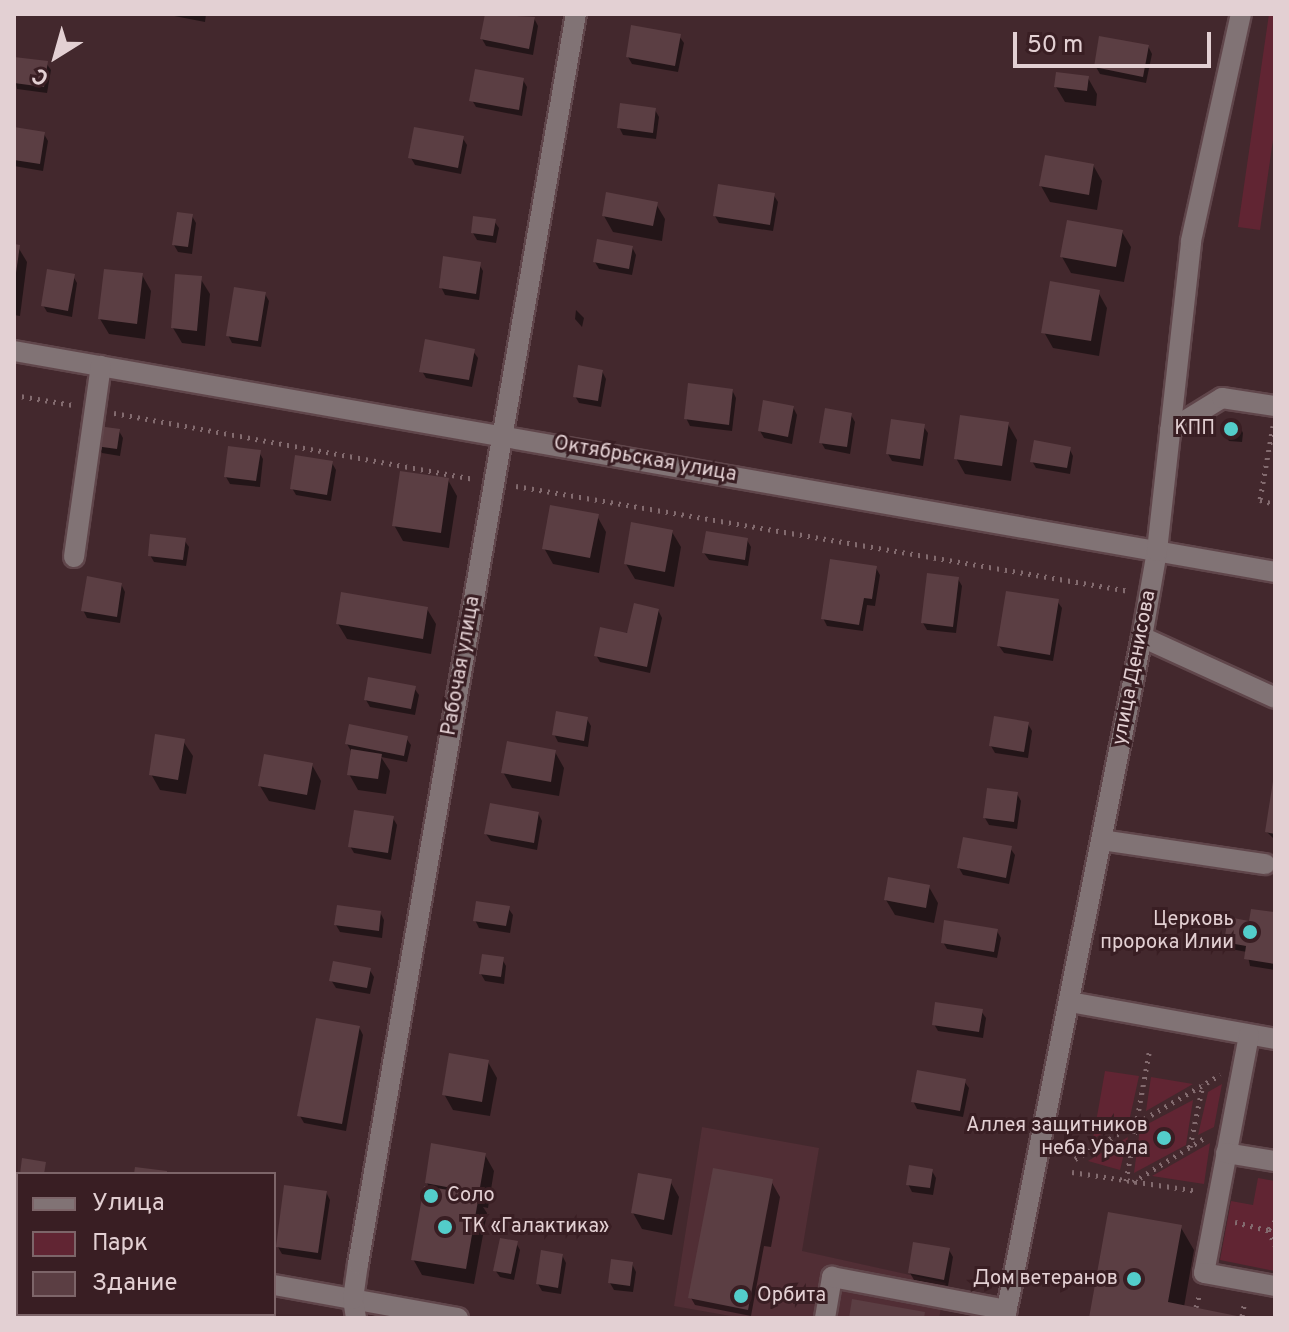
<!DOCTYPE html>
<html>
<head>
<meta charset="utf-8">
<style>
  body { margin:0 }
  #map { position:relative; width:1289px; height:1332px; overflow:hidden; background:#43282d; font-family:Overpass,sans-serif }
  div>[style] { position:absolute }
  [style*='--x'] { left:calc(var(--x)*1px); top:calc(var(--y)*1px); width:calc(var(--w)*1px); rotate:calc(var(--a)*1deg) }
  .built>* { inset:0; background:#512e35 }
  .green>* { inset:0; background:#612533 }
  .shadow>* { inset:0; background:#0007 }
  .building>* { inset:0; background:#5b3e43 }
  .path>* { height:5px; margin-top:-2.5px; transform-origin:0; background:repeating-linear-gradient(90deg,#836b6f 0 2px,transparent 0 8px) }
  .roads { filter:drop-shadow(2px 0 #60464b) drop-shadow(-2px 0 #60464b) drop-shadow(0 2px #60464b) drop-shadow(0 -2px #60464b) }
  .minor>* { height:20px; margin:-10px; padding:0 10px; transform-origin:10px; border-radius:10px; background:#817375 }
  .dots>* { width:22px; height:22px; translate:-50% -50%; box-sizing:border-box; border:4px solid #391e23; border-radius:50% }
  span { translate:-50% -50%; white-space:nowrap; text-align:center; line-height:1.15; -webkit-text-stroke:6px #391e23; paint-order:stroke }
  .poi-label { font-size:20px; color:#e3d0d3 }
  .right { translate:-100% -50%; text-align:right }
  .left { translate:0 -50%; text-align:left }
  .street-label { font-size:20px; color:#e3d0d3 }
  .frame { position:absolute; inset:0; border:16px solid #e3d0d3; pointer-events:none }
  .legend { position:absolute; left:16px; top:1172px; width:260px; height:144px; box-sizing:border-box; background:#391e23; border:2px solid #7d6569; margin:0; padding:10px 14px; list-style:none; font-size:24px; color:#e3d0d3 }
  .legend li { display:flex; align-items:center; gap:16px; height:40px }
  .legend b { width:40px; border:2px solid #7d6569 }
  .north { position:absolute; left:16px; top:16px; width:80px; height:80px; -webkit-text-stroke:6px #391e23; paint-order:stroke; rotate:217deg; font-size:22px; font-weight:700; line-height:32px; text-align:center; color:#e3d0d3 }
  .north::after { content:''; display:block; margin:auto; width:28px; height:36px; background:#e3d0d3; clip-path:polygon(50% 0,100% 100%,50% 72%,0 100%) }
  .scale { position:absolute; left:1013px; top:32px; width:198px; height:36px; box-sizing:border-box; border:4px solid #e3d0d3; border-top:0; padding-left:10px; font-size:24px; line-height:28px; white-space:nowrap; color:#e3d0d3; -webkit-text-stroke:6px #391e23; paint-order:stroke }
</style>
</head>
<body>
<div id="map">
  <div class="built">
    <div style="clip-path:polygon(702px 1127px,819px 1148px,802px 1251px,946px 1283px,939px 1318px,742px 1318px,674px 1306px)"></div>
  </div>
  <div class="green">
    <div style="clip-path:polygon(1269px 14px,1275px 14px,1275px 126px,1260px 230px,1238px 227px)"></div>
    <div style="clip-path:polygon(1105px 1071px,1139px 1076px,1130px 1117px,1093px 1139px)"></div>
    <div style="clip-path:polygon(1151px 1077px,1193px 1084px,1146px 1111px)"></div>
    <div style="clip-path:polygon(1222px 1084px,1214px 1127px,1198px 1135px,1208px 1092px)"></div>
    <div style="clip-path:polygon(1193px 1100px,1186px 1145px,1134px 1173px,1140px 1128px)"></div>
    <div style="clip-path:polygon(1128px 1137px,1120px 1170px,1088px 1161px)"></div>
    <div style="clip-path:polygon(1210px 1143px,1204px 1184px,1152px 1176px)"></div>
    <div style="clip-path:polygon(1258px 1178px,1275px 1181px,1275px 1271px,1220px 1260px,1231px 1201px,1253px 1205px)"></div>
  </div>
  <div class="shadow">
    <div style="clip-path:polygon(164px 14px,206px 14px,205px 22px)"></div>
    <div style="clip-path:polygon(487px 14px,534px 18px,538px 26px,533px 55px,486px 46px,482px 39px)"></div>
    <div style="clip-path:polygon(679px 36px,684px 43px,678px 72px,632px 64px,628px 57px)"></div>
    <div style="clip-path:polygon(1148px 46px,1152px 54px,1146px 83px,1100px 74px,1096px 67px)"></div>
    <div style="clip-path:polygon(46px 63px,51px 70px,47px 93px,17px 89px,14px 72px)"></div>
    <div style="clip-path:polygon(1088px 78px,1097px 94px,1096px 106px,1065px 102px,1056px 87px)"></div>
    <div style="clip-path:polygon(523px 80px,527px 87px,522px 116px,476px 107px,472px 100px)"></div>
    <div style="clip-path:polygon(655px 110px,659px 117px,656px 139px,623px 135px,619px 127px)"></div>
    <div style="clip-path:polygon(14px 129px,44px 134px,48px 141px,43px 171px,14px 166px)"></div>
    <div style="clip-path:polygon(462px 137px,467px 145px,461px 174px,415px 165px,411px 158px)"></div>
    <div style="clip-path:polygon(1093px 165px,1102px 181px,1097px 210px,1050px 202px,1041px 186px)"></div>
    <div style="clip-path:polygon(773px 194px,778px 202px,773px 231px,719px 223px,715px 216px)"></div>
    <div style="clip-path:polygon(656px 204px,665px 219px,662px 241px,613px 232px,604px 216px)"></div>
    <div style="clip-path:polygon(192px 216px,196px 223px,192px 254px,178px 252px,174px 245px)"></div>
    <div style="clip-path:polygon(494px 221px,499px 228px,496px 243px,477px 240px,473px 233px)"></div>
    <div style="clip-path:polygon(1122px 232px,1131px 247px,1124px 282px,1071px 273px,1062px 257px)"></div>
    <div style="clip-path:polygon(14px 246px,18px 247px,27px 262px,20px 316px,14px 315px)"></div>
    <div style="clip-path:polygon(632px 247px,636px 255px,632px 275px,599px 269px,595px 262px)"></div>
    <div style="clip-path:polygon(479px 264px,483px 271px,479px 300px,445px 295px,441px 287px)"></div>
    <div style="clip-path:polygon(142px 275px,151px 291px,145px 339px,109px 334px,100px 319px)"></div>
    <div style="clip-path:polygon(73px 276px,77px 283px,72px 317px,47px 312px,43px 305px)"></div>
    <div style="clip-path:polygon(200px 278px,210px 294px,205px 346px,182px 343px,173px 328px)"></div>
    <div style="clip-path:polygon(1098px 292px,1107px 308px,1099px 356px,1053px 348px,1044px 332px)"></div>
    <div style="clip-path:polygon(265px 294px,269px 301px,261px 347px,232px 343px,228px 335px)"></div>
    <div style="clip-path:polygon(576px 310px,584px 318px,582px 327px,575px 319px)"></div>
    <div style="clip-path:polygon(473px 351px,478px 358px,472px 387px,426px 378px,422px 371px)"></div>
    <div style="clip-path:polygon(602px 371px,606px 379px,601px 407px,579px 403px,575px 396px)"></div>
    <div style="clip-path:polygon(732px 390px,736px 398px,732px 431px,690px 426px,686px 418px)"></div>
    <div style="clip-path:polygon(793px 407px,797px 415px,792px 444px,764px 438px,760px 431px)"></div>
    <div style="clip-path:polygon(851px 415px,855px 422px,850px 454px,825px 449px,821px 442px)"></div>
    <div style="clip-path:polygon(1008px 424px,1017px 440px,1011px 481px,965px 474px,956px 458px)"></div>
    <div style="clip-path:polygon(1239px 425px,1243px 433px,1242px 442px,1229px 441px,1224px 434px)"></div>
    <div style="clip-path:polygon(923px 426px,928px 433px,923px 466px,892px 461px,888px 454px)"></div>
    <div style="clip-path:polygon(119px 431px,123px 438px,120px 456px,102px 453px,98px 446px)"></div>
    <div style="clip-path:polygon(1069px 448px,1073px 456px,1070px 474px,1036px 468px,1032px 461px)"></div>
    <div style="clip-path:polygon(259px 452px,263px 459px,260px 487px,230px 484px,226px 477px)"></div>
    <div style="clip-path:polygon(332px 463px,336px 470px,331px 501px,296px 495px,292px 488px)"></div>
    <div style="clip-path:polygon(448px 480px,457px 496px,449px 548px,403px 541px,394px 525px)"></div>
    <div style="clip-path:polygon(597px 516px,606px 532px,599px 573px,553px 564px,544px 548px)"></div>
    <div style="clip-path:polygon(672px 532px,681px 547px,674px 587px,635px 579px,626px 564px)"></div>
    <div style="clip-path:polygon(184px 540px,189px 547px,186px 566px,154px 562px,150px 555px)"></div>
    <div style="clip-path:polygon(747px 540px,751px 547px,748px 566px,709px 560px,704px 553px)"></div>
    <div style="clip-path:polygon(876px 568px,880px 575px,875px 606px,867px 605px,863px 631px,827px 626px,823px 618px)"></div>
    <div style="clip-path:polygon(958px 579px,962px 586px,956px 633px,927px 630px,923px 623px)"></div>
    <div style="clip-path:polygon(121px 584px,125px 592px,120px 623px,87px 618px,83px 610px)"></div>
    <div style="clip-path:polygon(1057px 601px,1062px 608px,1053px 661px,1004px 653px,999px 646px)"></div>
    <div style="clip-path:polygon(427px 609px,436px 624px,431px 654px,347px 639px,338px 624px)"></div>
    <div style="clip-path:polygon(658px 610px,662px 618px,650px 673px,600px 662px,596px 655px)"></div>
    <div style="clip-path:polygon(414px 688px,419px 695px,415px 715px,370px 707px,366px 700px)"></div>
    <div style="clip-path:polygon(587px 719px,591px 726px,588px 747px,558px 742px,554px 734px)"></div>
    <div style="clip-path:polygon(1028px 724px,1032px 731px,1028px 758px,995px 753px,991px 746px)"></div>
    <div style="clip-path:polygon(406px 738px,411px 745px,407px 762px,381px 757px,390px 771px,386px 794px,358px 790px,349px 774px,351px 751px,347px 744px)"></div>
    <div style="clip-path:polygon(183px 741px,193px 756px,186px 794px,160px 790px,151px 774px)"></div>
    <div style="clip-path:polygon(555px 752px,564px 768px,559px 796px,512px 788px,503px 772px)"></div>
    <div style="clip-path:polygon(312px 765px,321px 781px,315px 810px,269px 801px,260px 786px)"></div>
    <div style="clip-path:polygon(1275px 788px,1275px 840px,1267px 832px)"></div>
    <div style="clip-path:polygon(1017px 794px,1021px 801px,1017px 829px,989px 825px,985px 818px)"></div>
    <div style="clip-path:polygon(538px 813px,542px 821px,537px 850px,491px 841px,486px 834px)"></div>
    <div style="clip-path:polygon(393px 818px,397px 825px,391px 860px,354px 853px,350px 846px)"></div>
    <div style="clip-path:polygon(1010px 848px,1015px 855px,1009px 884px,963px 875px,959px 868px)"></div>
    <div style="clip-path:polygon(929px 887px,938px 903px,934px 923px,895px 915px,886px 900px)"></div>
    <div style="clip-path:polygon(508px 908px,513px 915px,510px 933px,479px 928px,475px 920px)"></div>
    <div style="clip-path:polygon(380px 912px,384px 920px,382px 938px,340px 932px,336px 925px)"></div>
    <div style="clip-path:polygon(1275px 914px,1275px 970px,1250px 966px,1247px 952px,1230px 949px,1226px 942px,1251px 923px)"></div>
    <div style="clip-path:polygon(997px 931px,1001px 938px,997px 958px,947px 949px,943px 942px)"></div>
    <div style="clip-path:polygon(502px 959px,506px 966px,504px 984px,485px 981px,481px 974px)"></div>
    <div style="clip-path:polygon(369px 969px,374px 977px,370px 994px,336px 988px,331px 980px)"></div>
    <div style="clip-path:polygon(981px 1011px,986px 1018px,983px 1038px,938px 1031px,934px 1024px)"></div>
    <div style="clip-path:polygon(359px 1027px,363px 1035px,346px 1131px,304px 1123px,300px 1116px)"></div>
    <div style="clip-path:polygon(488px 1062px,497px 1078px,490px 1116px,453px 1110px,444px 1094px)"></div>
    <div style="clip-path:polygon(964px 1081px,969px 1088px,963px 1117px,917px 1109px,913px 1101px)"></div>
    <div style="clip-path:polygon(485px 1155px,494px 1171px,488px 1208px,483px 1207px,487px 1213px,474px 1284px,422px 1275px,413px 1259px,430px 1189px,427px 1183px)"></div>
    <div style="clip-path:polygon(932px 1171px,936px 1178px,933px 1195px,912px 1192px,908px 1184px)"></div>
    <div style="clip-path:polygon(670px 1181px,679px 1197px,672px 1235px,642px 1229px,633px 1213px)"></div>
    <div style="clip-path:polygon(771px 1181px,780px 1197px,771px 1247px,764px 1246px,751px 1316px,695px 1305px,691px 1298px)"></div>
    <div style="clip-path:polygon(326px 1192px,330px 1200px,321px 1260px,282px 1254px,278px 1247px)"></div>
    <div style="clip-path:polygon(1180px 1226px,1194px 1250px,1184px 1307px,1245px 1318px,1091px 1318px)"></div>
    <div style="clip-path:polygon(516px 1243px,520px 1250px,514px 1280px,500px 1277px,495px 1270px)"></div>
    <div style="clip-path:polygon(949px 1250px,953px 1257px,948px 1286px,914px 1280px,910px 1273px)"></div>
    <div style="clip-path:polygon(562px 1255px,566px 1263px,561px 1294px,542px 1291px,538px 1284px)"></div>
    <div style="clip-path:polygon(632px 1264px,636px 1272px,633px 1292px,614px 1290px,610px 1283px)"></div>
  </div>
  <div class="building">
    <div style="clip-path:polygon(485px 14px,535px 17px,529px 49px,480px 39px)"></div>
    <div style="clip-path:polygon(631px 25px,681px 34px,675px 66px,626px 57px)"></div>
    <div style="clip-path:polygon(1099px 36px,1149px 45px,1143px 77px,1094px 67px)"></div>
    <div style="clip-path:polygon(14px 57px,48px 61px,44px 87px,14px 83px)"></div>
    <div style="clip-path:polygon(475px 69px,524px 78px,519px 110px,469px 101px)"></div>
    <div style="clip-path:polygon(1056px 72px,1089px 76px,1087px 91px,1054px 87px)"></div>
    <div style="clip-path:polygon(620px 103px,656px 108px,653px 133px,617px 128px)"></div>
    <div style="clip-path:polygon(14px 127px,45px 132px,40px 164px,14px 160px)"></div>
    <div style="clip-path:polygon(414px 127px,464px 136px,458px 168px,408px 158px)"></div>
    <div style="clip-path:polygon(1045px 155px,1094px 164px,1089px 195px,1039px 186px)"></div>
    <div style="clip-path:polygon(718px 184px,775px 193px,770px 225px,713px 216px)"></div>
    <div style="clip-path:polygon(606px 192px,658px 202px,653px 226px,602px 216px)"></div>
    <div style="clip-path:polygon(177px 212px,193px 214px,188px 247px,172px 245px)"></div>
    <div style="clip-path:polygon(473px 216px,496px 219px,493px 236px,471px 233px)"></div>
    <div style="clip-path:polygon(1067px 220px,1123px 230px,1116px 267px,1060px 257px)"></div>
    <div style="clip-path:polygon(597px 239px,633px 246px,629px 269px,593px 262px)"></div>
    <div style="clip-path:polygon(14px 244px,20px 245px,16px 273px,14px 273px)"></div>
    <div style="clip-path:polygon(443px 256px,481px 262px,476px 294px,439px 288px)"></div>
    <div style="clip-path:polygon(47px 269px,75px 274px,68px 311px,41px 306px)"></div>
    <div style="clip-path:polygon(104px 269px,143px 273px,137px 324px,98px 319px)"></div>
    <div style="clip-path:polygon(175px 274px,202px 276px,197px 331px,171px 328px)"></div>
    <div style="clip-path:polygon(1050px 281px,1100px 290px,1091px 341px,1041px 333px)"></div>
    <div style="clip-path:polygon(234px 287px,266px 292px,258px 341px,226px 336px)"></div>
    <div style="clip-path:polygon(425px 339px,475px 349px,469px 380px,419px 372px)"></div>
    <div style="clip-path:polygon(578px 365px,603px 370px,598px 401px,573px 397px)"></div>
    <div style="clip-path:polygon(688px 383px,733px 389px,729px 425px,684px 419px)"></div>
    <div style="clip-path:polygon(763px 400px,794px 406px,788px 437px,758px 431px)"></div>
    <div style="clip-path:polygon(825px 408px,852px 413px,847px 447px,819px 443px)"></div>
    <div style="clip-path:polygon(960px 415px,1009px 422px,1002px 466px,954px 459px)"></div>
    <div style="clip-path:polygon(891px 419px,925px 424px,920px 459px,886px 454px)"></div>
    <div style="clip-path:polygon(1224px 421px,1240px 424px,1239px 436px,1222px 434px)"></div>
    <div style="clip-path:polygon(98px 426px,120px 429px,117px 449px,95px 446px)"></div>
    <div style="clip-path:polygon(1034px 440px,1071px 447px,1067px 468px,1030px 462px)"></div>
    <div style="clip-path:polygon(228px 446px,261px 450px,256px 481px,224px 477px)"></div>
    <div style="clip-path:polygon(295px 455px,333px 461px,327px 495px,290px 489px)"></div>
    <div style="clip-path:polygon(400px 471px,449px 478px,441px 533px,392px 526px)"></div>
    <div style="clip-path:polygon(550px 505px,599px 514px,590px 558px,542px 549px)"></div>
    <div style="clip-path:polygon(631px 522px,673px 530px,665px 572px,624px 564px)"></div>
    <div style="clip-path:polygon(706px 531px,748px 538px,745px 560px,702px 553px)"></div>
    <div style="clip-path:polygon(150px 534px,186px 538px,183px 560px,148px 556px)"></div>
    <div style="clip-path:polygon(830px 559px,877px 566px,872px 599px,864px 598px,859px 625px,821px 619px)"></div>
    <div style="clip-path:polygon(927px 573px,959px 577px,953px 627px,921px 623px)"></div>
    <div style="clip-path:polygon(87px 576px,122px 583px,117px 617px,81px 611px)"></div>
    <div style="clip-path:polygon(1006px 591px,1059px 599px,1050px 655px,997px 646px)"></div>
    <div style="clip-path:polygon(341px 592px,428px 607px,423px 639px,336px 624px)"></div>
    <div style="clip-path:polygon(634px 603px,659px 609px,647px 667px,594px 656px,600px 627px,627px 633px)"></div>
    <div style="clip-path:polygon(368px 677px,416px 686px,411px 709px,364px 700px)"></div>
    <div style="clip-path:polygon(556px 711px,588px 717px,584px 741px,552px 735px)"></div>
    <div style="clip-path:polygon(994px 716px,1029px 722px,1024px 752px,989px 746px)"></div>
    <div style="clip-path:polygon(349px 724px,408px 736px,404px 756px,345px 744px)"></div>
    <div style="clip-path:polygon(155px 734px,185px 739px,178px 780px,149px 775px)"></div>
    <div style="clip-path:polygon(507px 741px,556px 750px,551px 782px,501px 773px)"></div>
    <div style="clip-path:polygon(351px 749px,382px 754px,378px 779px,347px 775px)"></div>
    <div style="clip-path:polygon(264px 754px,313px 763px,307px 795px,258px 786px)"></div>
    <div style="clip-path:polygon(1273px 781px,1275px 781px,1275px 834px,1265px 832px)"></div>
    <div style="clip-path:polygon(987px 788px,1018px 792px,1014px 822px,983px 818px)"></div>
    <div style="clip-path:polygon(490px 803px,539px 812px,534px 843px,484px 834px)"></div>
    <div style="clip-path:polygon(354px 810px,394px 816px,388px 853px,348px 847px)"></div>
    <div style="clip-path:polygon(963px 837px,1012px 846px,1006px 878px,957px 868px)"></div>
    <div style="clip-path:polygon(888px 877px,930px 885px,926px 908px,884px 900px)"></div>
    <div style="clip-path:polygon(476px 901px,510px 906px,506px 926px,473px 921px)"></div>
    <div style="clip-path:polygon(337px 905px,381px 911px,379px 931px,334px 925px)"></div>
    <div style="clip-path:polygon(1251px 909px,1275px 912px,1275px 964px,1244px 959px,1246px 946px,1224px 942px,1228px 917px,1249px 921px)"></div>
    <div style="clip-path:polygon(944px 920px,998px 929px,994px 952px,941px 943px)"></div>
    <div style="clip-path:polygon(482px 954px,504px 957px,501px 977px,479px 974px)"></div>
    <div style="clip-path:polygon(333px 961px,371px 968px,367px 988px,329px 981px)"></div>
    <div style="clip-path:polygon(935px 1002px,983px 1009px,979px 1032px,932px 1025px)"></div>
    <div style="clip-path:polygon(316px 1018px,360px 1026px,342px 1124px,297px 1116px)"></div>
    <div style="clip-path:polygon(449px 1053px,489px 1060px,482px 1102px,442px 1095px)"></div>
    <div style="clip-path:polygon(917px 1070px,966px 1079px,960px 1111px,911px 1102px)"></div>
    <div style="clip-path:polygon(431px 1143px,486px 1153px,479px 1193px,425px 1183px)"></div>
    <div style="clip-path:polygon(22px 1158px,46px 1162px,44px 1174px,20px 1174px)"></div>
    <div style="clip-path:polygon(909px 1165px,933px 1169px,930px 1188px,906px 1185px)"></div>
    <div style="clip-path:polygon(135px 1167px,167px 1171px,167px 1174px,134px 1174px)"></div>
    <div style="clip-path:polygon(713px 1168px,773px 1179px,748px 1310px,688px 1298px)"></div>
    <div style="clip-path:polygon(638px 1173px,672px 1179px,664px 1220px,631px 1213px)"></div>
    <div style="clip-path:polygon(284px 1185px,327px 1191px,318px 1253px,276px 1247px)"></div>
    <div style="clip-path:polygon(424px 1186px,479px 1195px,466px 1269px,411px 1260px)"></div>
    <div style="clip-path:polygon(1108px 1212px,1182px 1225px,1168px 1302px,1247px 1318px,1089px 1318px)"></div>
    <div style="clip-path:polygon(500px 1238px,518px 1241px,511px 1274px,493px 1271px)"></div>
    <div style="clip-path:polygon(913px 1242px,950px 1248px,944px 1280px,908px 1273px)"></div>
    <div style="clip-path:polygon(541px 1250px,563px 1254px,558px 1288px,536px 1284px)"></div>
    <div style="clip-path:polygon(611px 1259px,633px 1262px,630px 1286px,608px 1283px)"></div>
    <div style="clip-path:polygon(852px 1299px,925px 1312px,924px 1318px,849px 1318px)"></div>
    <div style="clip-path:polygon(50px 1314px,76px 1314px,76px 1318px,50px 1318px)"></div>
    <div style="clip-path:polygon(147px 1314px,179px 1314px,178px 1318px,146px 1318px)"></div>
  </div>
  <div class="path">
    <div style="--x:14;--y:395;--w:60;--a:9.6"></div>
    <div style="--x:114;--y:413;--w:366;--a:10.4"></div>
    <div style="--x:1273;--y:426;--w:75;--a:100"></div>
    <div style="--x:1260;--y:500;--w:16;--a:15"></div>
    <div style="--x:516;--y:486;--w:622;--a:9.72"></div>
    <div style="--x:1190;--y:1147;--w:64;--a:-78.3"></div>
    <div style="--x:1075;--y:1159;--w:168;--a:-30.1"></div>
    <div style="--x:1072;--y:1172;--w:127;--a:8.6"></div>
    <div style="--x:1126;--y:1181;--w:135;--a:-79.8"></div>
    <div style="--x:1133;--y:1182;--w:86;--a:-31.7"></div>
    <div style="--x:1275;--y:1221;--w:11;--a:128"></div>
    <div style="--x:1268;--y:1230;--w:17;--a:65"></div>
    <div style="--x:1235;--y:1222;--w:34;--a:14"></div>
    <div style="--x:1196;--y:1307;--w:15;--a:-74"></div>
    <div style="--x:1242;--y:1316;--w:15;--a:-79"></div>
  </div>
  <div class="roads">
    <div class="minor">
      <div style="--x:14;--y:351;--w:1280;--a:9.94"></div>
      <div style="--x:1170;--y:430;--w:61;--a:-31.6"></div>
      <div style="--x:1222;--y:398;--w:54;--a:8.6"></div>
      <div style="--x:74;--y:557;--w:193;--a:-82"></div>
      <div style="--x:1142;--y:637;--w:146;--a:24.6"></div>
      <div style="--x:1102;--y:840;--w:165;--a:8.4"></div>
      <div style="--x:1070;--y:1002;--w:208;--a:10.2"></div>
      <div style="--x:1249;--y:1035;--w:242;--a:100.7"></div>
      <div style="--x:1204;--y:1273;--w:72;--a:10.4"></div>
      <div style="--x:1226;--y:1153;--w:50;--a:9.3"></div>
      <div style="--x:14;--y:1240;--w:4;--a:14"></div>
      <div style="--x:274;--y:1285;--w:187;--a:10.2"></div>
      <div style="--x:356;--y:1318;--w:19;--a:-99"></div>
      <div style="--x:353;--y:1299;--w:35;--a:-82"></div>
      <div style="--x:358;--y:1264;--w:1269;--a:-80.11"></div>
      <div style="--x:825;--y:1318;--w:42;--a:-80.3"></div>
      <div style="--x:832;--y:1277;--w:178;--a:10.7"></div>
      <div style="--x:1005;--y:1318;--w:695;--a:-78.63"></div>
      <div style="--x:1142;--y:637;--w:87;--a:-80.1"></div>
      <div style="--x:1157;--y:551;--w:312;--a:-83.7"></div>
      <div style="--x:1191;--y:241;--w:232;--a:-77.6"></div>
    </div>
  </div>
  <div class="dots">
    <div style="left:1231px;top:429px;background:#53cdca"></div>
    <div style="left:1250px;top:932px;background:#53cdca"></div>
    <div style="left:1164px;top:1138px;background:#53cdca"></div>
    <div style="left:431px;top:1196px;background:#53cdca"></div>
    <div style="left:445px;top:1227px;background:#53cdca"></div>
    <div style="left:1134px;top:1279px;background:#53cdca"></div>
    <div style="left:741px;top:1296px;background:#53cdca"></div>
  </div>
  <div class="poi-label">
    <span class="right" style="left:1215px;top:429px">КПП</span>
    <span class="right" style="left:1234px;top:932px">Церковь<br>пророка Илии</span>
    <span class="right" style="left:1148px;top:1138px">Аллея защитников<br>неба Урала</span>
    <span class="left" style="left:447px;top:1196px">Соло</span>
    <span class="left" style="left:461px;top:1227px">ТК «Галактика»</span>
    <span class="right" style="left:1118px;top:1279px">Дом ветеранов</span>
    <span class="left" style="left:757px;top:1296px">Орбита</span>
  </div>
  <div class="street-label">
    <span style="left:645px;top:460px;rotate:10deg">Октябрьская улица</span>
    <span style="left:462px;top:666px;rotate:-80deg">Рабочая улица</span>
    <span style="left:1135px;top:668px;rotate:-79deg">улица Денисова</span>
  </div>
  <div class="frame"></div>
  <ul class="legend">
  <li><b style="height:10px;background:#817375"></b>Улица</li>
  <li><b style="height:22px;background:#612533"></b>Парк</li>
  <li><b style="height:22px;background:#5b3e43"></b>Здание</li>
  </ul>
  <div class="north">С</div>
  <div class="scale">50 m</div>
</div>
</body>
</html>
